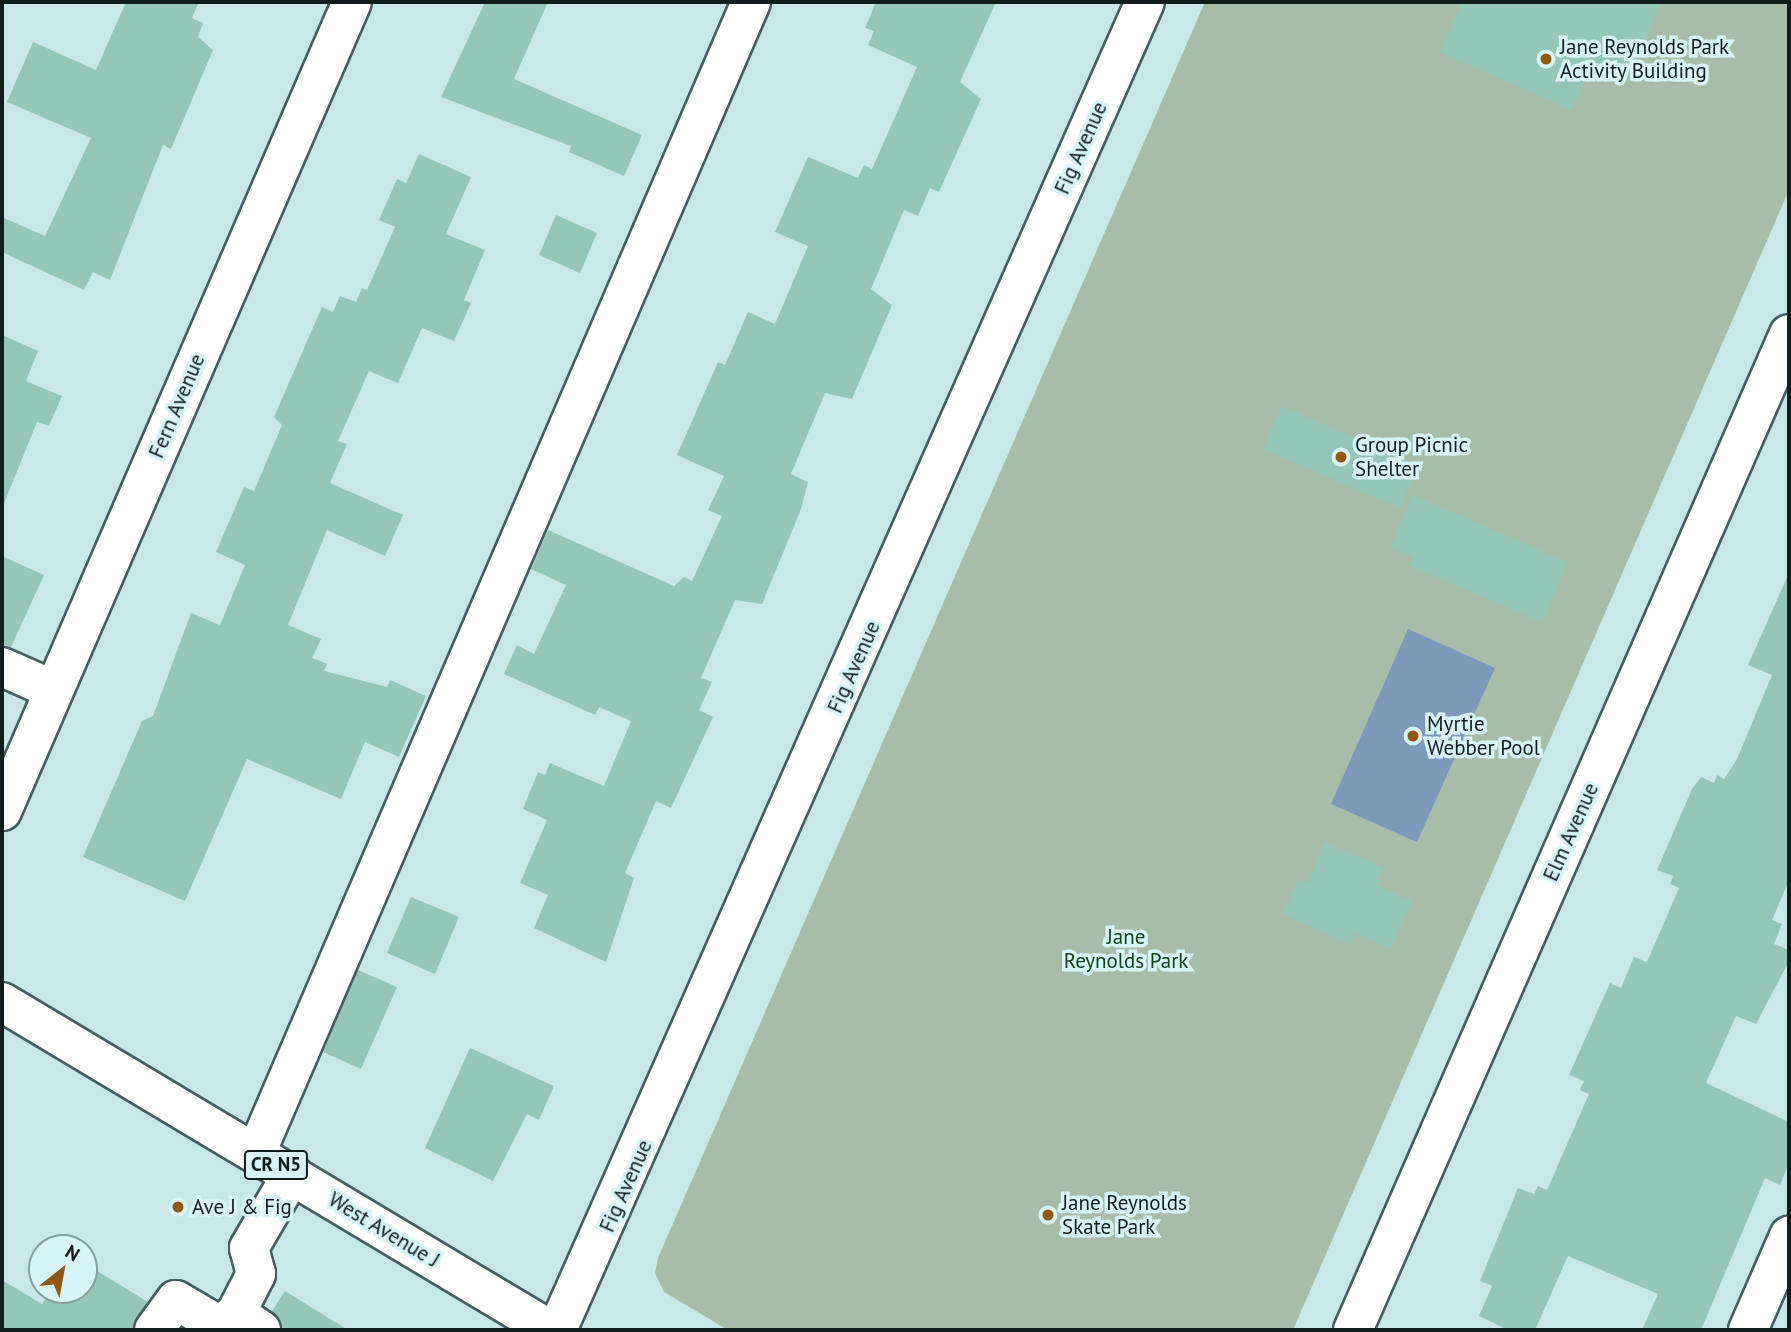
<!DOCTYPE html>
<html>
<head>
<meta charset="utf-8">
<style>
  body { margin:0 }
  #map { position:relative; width:1791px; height:1332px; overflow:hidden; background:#cae7e8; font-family:"PT Sans",sans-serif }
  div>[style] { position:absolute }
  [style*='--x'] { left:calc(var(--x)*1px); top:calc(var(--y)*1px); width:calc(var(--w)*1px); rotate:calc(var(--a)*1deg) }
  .green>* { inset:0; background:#a7bda9 }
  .water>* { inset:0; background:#7f99bb }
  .building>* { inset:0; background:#94c7b7 }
  .roads { filter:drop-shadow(2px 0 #455e60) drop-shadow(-2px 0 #455e60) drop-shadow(0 2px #455e60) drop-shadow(0 -2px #455e60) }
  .minor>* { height:38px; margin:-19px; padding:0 19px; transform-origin:19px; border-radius:19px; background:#fff }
  .major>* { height:38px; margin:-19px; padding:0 19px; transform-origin:19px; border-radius:19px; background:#fff }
  .dots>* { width:19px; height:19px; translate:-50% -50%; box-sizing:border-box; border:4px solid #d7f4f6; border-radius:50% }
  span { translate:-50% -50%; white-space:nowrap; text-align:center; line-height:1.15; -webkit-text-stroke:7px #d7f4f6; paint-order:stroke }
  .shield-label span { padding:2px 5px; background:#d7f4f6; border:2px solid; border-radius:5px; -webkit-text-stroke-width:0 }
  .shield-label { font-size:19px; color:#111c1d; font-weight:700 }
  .poi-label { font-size:21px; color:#111c1d }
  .left { translate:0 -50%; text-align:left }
  .street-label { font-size:21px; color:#111c1d }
  .park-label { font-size:21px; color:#0d4218 }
  .frame { position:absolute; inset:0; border:4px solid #111c1d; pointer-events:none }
  .north { position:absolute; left:28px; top:1234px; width:70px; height:70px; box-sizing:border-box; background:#d7f4f6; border:2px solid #889e9f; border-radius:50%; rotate:31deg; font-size:19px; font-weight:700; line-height:28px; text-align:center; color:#111c1d }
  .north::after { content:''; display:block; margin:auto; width:24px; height:32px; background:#905811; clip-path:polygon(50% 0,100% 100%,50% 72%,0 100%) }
</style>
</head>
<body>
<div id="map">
  <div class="green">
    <div style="clip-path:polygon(1205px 2px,1789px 2px,1789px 190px,1293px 1330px,728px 1330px,664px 1292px,655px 1273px,658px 1258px)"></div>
  </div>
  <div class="water">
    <div style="clip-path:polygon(1408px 629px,1495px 668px,1417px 842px,1331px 804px)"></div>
  </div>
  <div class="building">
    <div style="clip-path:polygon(126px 2px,199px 2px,192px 18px,203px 23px,198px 37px,213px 50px,171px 149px,163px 145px,110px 280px,93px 272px,84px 290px,2px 252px,2px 217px,45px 236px,91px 138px,7px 102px,33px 42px,96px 70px)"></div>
    <div style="clip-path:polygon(485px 2px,548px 2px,514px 79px,642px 135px,624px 176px,569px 152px,571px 146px,441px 97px)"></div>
    <div style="clip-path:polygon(876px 2px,996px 2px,960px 82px,981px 99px,939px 192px,930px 188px,918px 216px,904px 210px,871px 289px,892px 305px,852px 399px,825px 393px,791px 474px,808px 482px,801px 509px,762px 604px,735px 600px,701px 678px,712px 682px,699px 710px,713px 717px,671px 808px,656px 801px,625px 873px,634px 878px,606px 962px,534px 928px,548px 895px,520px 883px,547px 820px,523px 809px,538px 772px,545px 775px,550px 763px,604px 786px,631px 721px,599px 707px,595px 715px,504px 674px,517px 645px,534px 654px,566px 585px,531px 569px,548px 530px,674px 586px,684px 577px,692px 581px,722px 516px,708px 510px,724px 476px,677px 455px,718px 362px,725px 365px,748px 312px,775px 324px,808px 246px,775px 232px,808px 157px,858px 178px,864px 165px,872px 169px,917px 67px,868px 45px,874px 31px,865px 28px)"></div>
    <div style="clip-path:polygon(1462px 2px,1661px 2px,1627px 81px,1591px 66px,1572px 110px,1440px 52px)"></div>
    <div style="clip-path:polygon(419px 154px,471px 177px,446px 234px,485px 250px,464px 300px,471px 303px,454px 341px,422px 328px,398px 383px,369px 371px,338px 441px,347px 444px,330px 483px,403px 515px,385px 556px,327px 530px,288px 625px,321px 639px,312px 658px,327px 664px,324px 671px,387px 687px,390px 680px,426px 696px,399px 757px,365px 742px,341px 799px,247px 759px,185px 901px,83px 857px,142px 721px,153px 716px,191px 613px,220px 625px,245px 565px,216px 552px,244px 487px,254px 491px,282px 425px,274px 417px,322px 307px,333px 312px,340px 296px,356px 302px,362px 288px,367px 290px,395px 227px,379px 220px,397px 179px,406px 183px)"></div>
    <div style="clip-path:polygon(556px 215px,597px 233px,580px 273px,539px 255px)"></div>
    <div style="clip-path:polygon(2px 335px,38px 351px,26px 381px,62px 396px,49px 426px,37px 422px,3px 506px)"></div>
    <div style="clip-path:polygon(1282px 406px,1418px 466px,1400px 508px,1263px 449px)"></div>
    <div style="clip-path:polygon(1413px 495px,1567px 562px,1542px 622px,1409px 565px,1413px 557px,1390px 548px)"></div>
    <div style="clip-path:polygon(2px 556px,44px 575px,11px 647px,2px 645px)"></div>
    <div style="clip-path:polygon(1789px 573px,1789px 880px,1772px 920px,1782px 924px,1774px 944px,1789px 950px,1789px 961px,1756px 1024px,1736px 1016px,1706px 1083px,1789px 1122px,1789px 1163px,1780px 1185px,1765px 1178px,1701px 1330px,1642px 1330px,1658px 1294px,1568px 1256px,1535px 1330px,1508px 1330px,1479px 1316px,1492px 1286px,1480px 1281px,1518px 1188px,1534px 1194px,1538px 1186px,1547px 1190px,1589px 1094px,1580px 1090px,1584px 1081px,1569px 1075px,1610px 983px,1621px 988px,1634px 957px,1647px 962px,1679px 888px,1670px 884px,1673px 876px,1657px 870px,1692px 789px,1701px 777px,1714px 783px,1717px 775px,1724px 779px,1737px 759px,1772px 675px,1748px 665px)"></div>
    <div style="clip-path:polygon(1325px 842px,1384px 868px,1376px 885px,1412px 901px,1391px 949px,1356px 933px,1351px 945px,1283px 914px,1299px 879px,1308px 883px)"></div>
    <div style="clip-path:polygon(411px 897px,459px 917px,435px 974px,387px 953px)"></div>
    <div style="clip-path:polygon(358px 970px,397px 987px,361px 1069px,323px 1052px)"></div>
    <div style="clip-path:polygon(470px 1048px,554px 1086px,539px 1120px,527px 1114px,493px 1181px,425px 1148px)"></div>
    <div style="clip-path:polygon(84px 1263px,148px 1302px,133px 1330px,2px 1330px,2px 1280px,42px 1304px,51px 1290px,84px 1290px)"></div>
    <div style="clip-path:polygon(285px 1291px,348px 1330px,283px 1330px,272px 1311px)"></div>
  </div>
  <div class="roads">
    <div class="minor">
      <div style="--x:2;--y:667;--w:57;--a:23.9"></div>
      <div style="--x:2;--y:811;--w:881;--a:-66.61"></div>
      <div style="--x:256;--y:1153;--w:1253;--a:-66.73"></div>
      <div style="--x:154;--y:1330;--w:37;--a:-54"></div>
      <div style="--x:176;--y:1300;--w:51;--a:30.6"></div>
      <div style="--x:220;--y:1326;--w:21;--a:-39"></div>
      <div style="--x:261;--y:1330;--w:30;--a:-146"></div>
      <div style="--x:236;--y:1313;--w:44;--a:-62.9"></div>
      <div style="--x:256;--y:1274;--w:27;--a:-105"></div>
      <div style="--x:249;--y:1248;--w:86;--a:-59.8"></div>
      <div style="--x:557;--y:1330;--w:1452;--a:-66.12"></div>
      <div style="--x:1353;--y:1330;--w:1087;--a:-66.36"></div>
      <div style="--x:1748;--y:1330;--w:103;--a:-66.4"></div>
    </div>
    <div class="major">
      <div style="--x:2;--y:1002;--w:639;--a:30.9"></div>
    </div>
  </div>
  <div class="dots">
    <div style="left:1546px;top:59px;background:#905811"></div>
    <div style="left:1341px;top:457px;background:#905811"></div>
    <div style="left:1413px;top:736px;background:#905811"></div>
    <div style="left:178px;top:1207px;background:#905811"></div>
    <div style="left:1048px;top:1215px;background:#905811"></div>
  </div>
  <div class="shield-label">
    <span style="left:276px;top:1165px">CR N5</span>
  </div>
  <div class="poi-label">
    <span class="left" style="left:1560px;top:59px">Jane Reynolds Park<br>Activity Building</span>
    <span class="left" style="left:1355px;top:457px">Group Picnic<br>Shelter</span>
    <span class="left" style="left:1427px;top:736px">Myrtie<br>Webber Pool</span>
    <span class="left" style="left:1062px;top:1215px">Jane Reynolds<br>Skate Park</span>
    <span class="left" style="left:192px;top:1207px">Ave J &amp; Fig</span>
  </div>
  <div class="street-label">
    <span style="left:1081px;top:148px;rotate:-66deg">Fig Avenue</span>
    <span style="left:177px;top:406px;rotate:-67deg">Fern Avenue</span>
    <span style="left:854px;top:667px;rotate:-66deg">Fig Avenue</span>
    <span style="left:1571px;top:832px;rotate:-66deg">Elm Avenue</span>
    <span style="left:626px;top:1186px;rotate:-66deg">Fig Avenue</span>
    <span style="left:384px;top:1230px;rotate:31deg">West Avenue J</span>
  </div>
  <div class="park-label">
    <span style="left:1126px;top:949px">Jane<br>Reynolds Park</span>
  </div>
  <div class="frame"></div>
  <div class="north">N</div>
</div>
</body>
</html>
